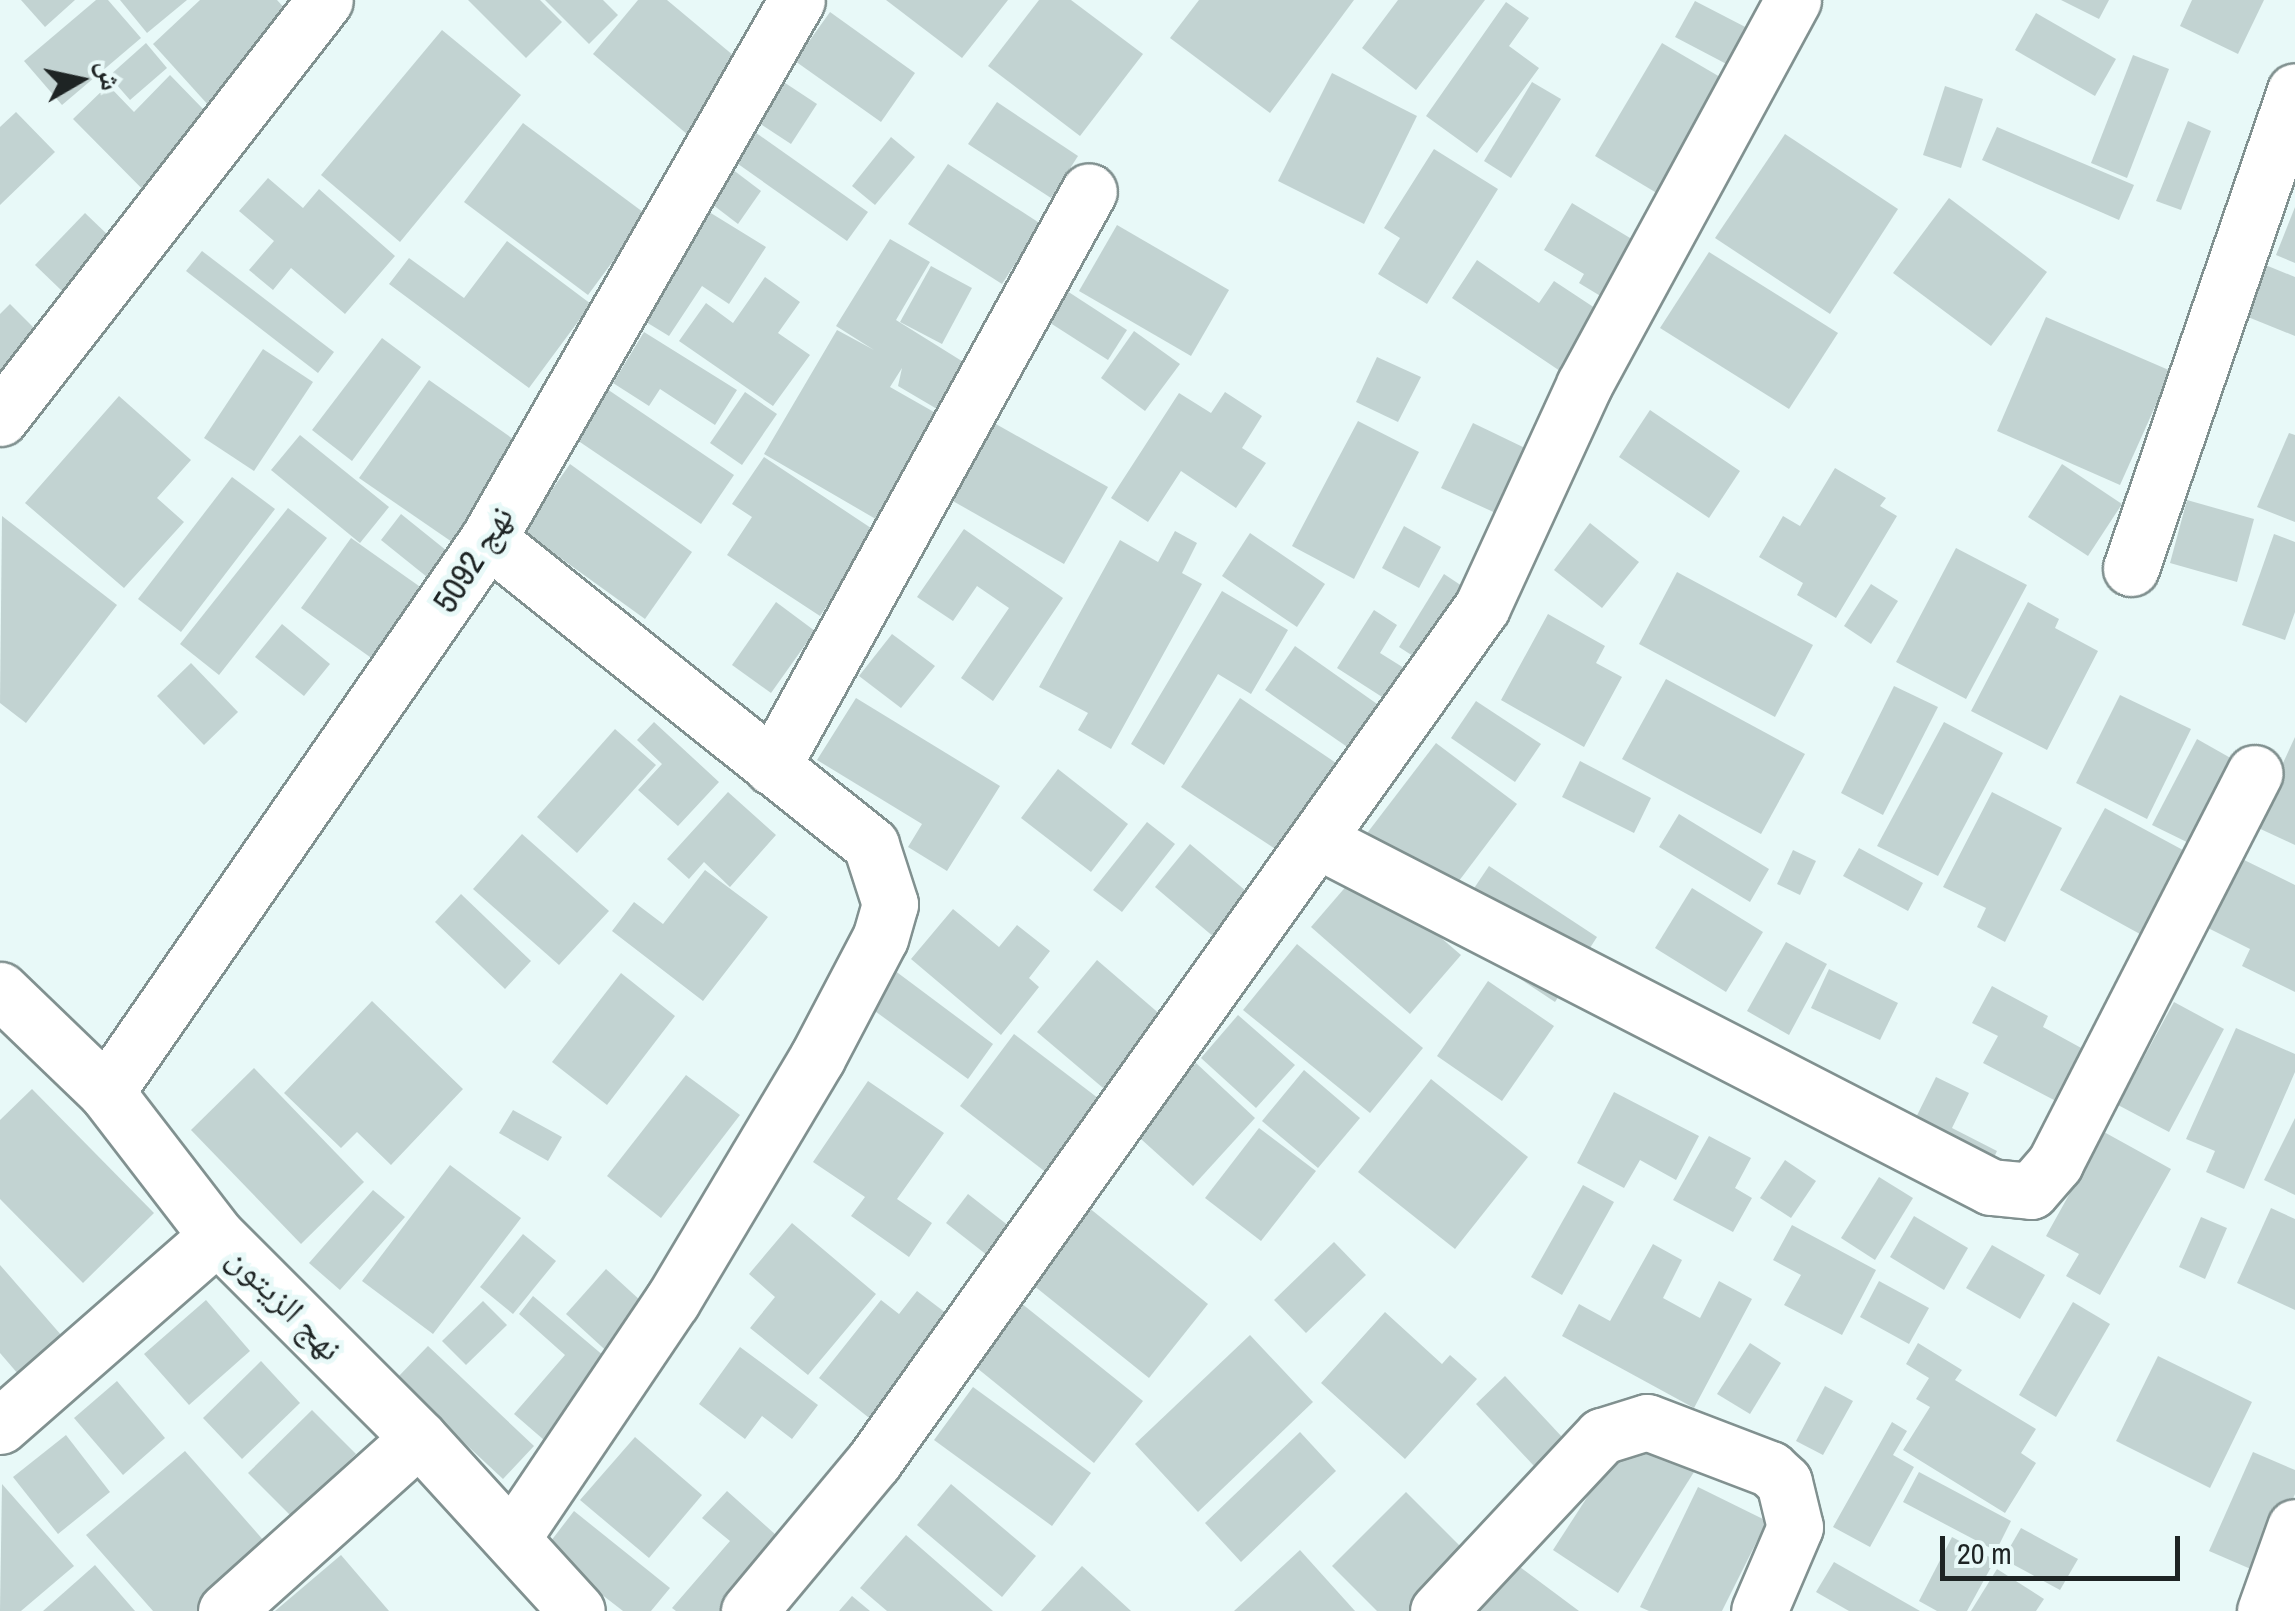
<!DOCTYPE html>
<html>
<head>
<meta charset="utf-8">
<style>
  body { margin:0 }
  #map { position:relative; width:2295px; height:1611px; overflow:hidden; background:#e8f9f8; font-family:"Archivo Narrow","Noto Naskh Arabic",sans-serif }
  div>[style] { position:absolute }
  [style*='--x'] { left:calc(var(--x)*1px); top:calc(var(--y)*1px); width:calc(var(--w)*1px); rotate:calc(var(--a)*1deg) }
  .building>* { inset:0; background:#c2d3d2 }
  .roads { filter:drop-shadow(2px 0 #819190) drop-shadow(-2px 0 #819190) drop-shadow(0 2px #819190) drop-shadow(0 -2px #819190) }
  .street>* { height:55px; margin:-27.5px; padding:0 27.5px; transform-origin:27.5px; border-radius:27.5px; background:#fff }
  span { translate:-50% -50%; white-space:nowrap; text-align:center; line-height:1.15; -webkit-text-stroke:10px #e8f9f8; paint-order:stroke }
  .street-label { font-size:35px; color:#1e2424 }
  .north { position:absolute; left:30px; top:30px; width:100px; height:100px; -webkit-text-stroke:8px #e8f9f8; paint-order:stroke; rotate:81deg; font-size:28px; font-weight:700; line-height:40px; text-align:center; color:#1e2424 }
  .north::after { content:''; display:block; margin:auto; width:35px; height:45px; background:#1e2424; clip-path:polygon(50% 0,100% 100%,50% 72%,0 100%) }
  .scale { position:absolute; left:1940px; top:1536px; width:240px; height:45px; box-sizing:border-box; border:5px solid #1e2424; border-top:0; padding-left:12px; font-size:30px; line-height:35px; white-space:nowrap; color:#1e2424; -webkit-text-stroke:8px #e8f9f8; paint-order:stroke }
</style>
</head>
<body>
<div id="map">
  <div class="building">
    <div style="clip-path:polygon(21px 0,75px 0,45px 27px)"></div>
    <div style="clip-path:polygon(96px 0,108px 0,141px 38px,62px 105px,24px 61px)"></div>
    <div style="clip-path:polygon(120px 0,187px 0,147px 33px)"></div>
    <div style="clip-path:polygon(200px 0,277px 0,319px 46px,229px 128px,153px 44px)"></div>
    <div style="clip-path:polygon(468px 0,540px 0,562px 22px,526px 58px)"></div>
    <div style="clip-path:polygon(545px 0,603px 0,618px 15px,589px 44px)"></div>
    <div style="clip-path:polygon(638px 0,667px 0,746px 66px,688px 135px,593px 54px)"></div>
    <div style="clip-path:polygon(886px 0,1008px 0,962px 58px)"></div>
    <div style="clip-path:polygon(1039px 0,1071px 0,1143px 54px,1080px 136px,988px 66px)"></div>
    <div style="clip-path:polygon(1199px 0,1354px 0,1270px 113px,1170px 38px)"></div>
    <div style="clip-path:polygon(1398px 0,1485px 0,1416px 90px,1362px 48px)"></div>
    <div style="clip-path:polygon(2061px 0,2109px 0,2099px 19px)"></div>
    <div style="clip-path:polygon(2192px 0,2264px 0,2238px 54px,2180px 26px)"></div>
    <div style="clip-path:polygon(1695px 1px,1755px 32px,1736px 69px,1675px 37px)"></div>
    <div style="clip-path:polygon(1506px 2px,1529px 18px,1509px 46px,1539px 68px,1477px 153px,1426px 116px)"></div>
    <div style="clip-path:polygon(830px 12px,915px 73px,881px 122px,795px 61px)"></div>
    <div style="clip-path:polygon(2036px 13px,2116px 59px,2095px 96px,2015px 50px)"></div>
    <div style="clip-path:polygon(442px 30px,521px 95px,400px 242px,321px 175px)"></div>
    <div style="clip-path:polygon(146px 43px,167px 68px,130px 100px,109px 76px)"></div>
    <div style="clip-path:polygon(1662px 43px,1732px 84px,1665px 198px,1595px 156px)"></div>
    <div style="clip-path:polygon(2133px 55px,2169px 69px,2127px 178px,2091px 163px)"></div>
    <div style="clip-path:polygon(1332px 73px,1417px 116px,1364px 224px,1278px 181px)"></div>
    <div style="clip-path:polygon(170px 75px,237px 144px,166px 213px,73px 119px,108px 85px,134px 112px)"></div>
    <div style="clip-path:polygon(773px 75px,817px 104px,791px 144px,747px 115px)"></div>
    <div style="clip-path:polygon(1532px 82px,1561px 99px,1511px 178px,1484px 161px)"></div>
    <div style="clip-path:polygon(1945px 86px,1983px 99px,1961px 168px,1923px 155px)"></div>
    <div style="clip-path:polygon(997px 102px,1078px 156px,1051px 198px,968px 144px)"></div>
    <div style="clip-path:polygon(16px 112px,55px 152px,0 205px,0 127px)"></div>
    <div style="clip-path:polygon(2188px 121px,2211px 131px,2181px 210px,2156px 201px)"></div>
    <div style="clip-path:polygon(523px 123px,647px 215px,588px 295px,464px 202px)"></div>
    <div style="clip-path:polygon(1997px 127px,2134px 185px,2119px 220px,1982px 160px)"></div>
    <div style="clip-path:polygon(752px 130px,868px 212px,847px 241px,731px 159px)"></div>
    <div style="clip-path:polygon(1785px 134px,1898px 209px,1830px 314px,1715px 238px)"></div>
    <div style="clip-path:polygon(891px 137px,915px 157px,875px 205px,852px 186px)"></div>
    <div style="clip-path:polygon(1434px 149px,1498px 189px,1427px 304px,1378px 274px,1400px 238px,1384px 228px)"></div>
    <div style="clip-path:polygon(948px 164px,1041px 224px,1002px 284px,908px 224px)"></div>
    <div style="clip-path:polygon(728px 166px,761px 191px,738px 224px,704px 198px)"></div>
    <div style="clip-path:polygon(268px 178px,303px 208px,319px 189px,395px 256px,345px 314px,291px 268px,273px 290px,249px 270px,274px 241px,239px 211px)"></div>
    <div style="clip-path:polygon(1949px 198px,2047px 272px,1991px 346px,1893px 273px)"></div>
    <div style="clip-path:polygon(1572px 203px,1645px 247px,1612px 303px,1579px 283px,1584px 274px,1544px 250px)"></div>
    <div style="clip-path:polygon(701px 207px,766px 247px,729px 304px,702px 286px,669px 336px,633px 314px)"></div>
    <div style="clip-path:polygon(2295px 207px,2295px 263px,2276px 255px)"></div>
    <div style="clip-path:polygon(85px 213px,137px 263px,88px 316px,35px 265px)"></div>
    <div style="clip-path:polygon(1117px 225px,1229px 290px,1191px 356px,1079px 291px)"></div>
    <div style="clip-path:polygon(890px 239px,930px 262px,896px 320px,965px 363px,937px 409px,898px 386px,902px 368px,890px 387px,948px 420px,886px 525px,764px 454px,837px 330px,874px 350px,836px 326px)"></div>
    <div style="clip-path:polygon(507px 241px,591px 304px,529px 388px,389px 284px,409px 258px,464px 298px)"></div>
    <div style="clip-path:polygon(202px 251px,334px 352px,318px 373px,186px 271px)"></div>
    <div style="clip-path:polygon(1709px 252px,1838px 333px,1789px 409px,1660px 328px)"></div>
    <div style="clip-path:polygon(1477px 260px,1539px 303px,1554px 281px,1604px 314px,1563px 373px,1452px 298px)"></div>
    <div style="clip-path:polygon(2263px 264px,2295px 277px,2295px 336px,2243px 315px)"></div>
    <div style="clip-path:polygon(931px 266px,972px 288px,942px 344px,900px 322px)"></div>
    <div style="clip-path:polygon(765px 277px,800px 302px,778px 333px,810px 355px,773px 406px,679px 341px,706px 303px,733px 323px)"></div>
    <div style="clip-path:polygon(1064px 289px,1127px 330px,1108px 360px,1044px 319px)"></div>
    <div style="clip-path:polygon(10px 304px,55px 349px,0 403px,0 314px)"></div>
    <div style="clip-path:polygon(2046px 317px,2171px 371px,2120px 485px,1997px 431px)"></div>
    <div style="clip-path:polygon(1134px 331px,1180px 364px,1145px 411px,1101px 378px)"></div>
    <div style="clip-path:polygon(644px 332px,737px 390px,715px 425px,660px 389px,649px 406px,613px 383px)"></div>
    <div style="clip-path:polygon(382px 338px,421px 367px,352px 461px,312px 430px)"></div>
    <div style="clip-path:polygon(263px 349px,313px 382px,254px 471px,204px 438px)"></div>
    <div style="clip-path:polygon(1377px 357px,1421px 377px,1398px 422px,1356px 402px)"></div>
    <div style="clip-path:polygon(429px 380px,523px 446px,455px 544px,359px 478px)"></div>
    <div style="clip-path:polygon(607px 389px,734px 475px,701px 524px,574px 438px)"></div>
    <div style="clip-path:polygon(745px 392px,777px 414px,742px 465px,710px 443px)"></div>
    <div style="clip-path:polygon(1225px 392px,1262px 416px,1242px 448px,1266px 463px,1236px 508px,1181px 471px,1148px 522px,1111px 498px,1179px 393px,1211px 413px)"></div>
    <div style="clip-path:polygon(119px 396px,191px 460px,157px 498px,184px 522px,124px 588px,25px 503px)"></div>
    <div style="clip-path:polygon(1650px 410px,1740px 471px,1709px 518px,1619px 457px)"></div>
    <div style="clip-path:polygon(987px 419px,1108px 487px,1064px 564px,944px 496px)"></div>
    <div style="clip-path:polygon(1358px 421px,1419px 452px,1354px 579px,1292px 546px)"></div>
    <div style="clip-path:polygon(1473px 423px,1531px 451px,1500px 515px,1441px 488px)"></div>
    <div style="clip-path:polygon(2289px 433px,2295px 435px,2295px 522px,2257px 507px)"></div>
    <div style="clip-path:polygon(300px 435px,389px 507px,360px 543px,271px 470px)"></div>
    <div style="clip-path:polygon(764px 457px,877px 532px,820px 616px,727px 555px,752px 517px,732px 504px)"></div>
    <div style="clip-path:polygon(570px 464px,692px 552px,645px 619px,523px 531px)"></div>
    <div style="clip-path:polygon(2062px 464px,2122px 504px,2088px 556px,2028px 517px)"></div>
    <div style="clip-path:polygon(1835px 468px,1886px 498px,1880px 506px,1897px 516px,1836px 618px,1797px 595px,1803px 583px,1759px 557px,1783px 516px,1800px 526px)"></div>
    <div style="clip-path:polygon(232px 477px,275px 509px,181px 632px,138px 599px)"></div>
    <div style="clip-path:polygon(2187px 500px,2254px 519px,2237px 582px,2170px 563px)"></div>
    <div style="clip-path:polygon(288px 508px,327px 538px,219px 675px,180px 644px)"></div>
    <div style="clip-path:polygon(401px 514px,452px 555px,432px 581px,381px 540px)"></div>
    <div style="clip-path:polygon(2px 516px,117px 605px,26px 723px,0 703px)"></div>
    <div style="clip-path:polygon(1590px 523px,1639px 562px,1602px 608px,1554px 570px)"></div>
    <div style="clip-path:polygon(1404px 526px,1441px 547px,1419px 588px,1382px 568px)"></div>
    <div style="clip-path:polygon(964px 529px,1063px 598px,993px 701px,961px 678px,1009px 608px,977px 586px,953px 621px,917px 597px)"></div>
    <div style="clip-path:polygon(1175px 531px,1197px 543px,1182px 573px,1202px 584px,1111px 749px,1078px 730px,1088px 713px,1039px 687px,1120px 540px,1158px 562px)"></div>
    <div style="clip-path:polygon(1250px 533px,1325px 584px,1297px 627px,1222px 576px)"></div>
    <div style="clip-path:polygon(2274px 534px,2295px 542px,2295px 612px,2285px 640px,2242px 625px)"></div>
    <div style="clip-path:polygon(351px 538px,426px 591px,377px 662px,301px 608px)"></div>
    <div style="clip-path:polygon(1956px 548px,2027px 585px,1966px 699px,1896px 662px)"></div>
    <div style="clip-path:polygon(1677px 572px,1813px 645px,1775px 717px,1639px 644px)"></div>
    <div style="clip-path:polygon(1444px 574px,1471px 592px,1427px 665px,1399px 647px)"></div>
    <div style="clip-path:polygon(1871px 584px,1898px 601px,1871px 644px,1844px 626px)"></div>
    <div style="clip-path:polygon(1222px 591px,1288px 630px,1251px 694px,1218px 674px,1164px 765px,1131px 744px)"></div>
    <div style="clip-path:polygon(776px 602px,815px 631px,771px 693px,732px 665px)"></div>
    <div style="clip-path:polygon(2028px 602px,2059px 619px,2055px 628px,2098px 651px,2047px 750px,1971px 711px)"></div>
    <div style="clip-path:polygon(1374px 610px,1397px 625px,1380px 653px,1412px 673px,1393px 704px,1337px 668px)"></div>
    <div style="clip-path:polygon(1548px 614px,1605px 646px,1596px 663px,1622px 677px,1584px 747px,1501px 700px)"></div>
    <div style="clip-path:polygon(282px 624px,330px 664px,304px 696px,255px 657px)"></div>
    <div style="clip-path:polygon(892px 634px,935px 666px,901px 708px,859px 676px)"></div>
    <div style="clip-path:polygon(1295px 646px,1387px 711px,1356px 753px,1265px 690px)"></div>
    <div style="clip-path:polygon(191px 663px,238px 712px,204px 745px,157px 696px)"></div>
    <div style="clip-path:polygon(1666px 679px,1805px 754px,1761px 834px,1622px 759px)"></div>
    <div style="clip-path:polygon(1894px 686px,1938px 707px,1883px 815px,1841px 793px)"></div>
    <div style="clip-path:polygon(2120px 695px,2191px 729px,2147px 819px,2076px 783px)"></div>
    <div style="clip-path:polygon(856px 698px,1000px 786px,947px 871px,908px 847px,922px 824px,817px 760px)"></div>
    <div style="clip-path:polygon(1240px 698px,1342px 767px,1283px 854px,1181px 787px)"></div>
    <div style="clip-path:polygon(1476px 701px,1541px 744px,1515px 782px,1451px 738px)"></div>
    <div style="clip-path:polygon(654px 722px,719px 782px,678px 826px,638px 790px,662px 764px,637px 740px)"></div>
    <div style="clip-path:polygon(1944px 722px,2003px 753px,1938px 876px,1877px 846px)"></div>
    <div style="clip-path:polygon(615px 729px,656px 765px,577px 853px,537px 817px)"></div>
    <div style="clip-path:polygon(2295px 737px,2295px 845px,2254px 826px)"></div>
    <div style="clip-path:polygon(2197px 739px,2243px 765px,2199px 848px,2152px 825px)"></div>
    <div style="clip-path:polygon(1436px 743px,1517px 804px,1437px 910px,1355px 849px)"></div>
    <div style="clip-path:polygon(1580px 761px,1651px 798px,1634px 833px,1562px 797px)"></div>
    <div style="clip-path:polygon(1058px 769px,1128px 824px,1091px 872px,1021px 818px)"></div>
    <div style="clip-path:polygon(728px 792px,776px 835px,730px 887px,704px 862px,689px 879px,667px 859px)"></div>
    <div style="clip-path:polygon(1992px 792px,2062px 828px,2005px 942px,1977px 927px,1986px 908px,1943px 887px)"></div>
    <div style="clip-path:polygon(2105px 808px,2194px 856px,2149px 939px,2060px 890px)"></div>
    <div style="clip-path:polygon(1679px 814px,1769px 869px,1750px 902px,1659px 847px)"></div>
    <div style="clip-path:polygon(1147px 822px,1175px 844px,1122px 912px,1093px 890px)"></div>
    <div style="clip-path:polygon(522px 834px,609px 911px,559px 965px,473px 889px)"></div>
    <div style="clip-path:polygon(1190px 844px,1252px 896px,1215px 938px,1155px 887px)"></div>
    <div style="clip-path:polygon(1859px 848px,1923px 883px,1908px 911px,1843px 876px)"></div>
    <div style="clip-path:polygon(1793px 850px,1816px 861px,1800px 895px,1777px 884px)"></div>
    <div style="clip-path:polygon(2236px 856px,2295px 885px,2295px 992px,2242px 966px,2250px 949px,2202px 925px)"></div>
    <div style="clip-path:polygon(1489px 866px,1597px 937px,1555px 1002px,1446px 930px)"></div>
    <div style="clip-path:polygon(1361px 869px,1461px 955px,1410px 1014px,1311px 927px)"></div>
    <div style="clip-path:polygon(705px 870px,768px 917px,703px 1001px,612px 931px,634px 902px,663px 924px)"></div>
    <div style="clip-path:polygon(1692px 888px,1763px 932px,1726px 992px,1655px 948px)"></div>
    <div style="clip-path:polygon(461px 894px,531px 961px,505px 989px,435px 922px)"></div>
    <div style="clip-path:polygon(953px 909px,999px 947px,1017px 925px,1050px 951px,1029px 978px,1039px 987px,1001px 1035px,911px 959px)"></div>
    <div style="clip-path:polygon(1786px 942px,1827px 964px,1789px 1035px,1747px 1011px)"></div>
    <div style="clip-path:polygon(1297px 944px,1423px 1048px,1370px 1113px,1243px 1010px)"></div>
    <div style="clip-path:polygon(1097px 960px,1169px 1022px,1109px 1093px,1037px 1032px)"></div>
    <div style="clip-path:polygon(1829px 969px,1898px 1003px,1880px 1040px,1811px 1008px)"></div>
    <div style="clip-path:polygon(894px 970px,993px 1044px,968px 1079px,868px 1006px)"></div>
    <div style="clip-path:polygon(621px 973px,675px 1016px,607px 1105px,552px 1062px)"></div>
    <div style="clip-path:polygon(1488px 981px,1554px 1026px,1502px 1101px,1437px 1056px)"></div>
    <div style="clip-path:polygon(1992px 986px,2048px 1016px,2043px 1027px,2103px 1060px,2075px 1111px,1983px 1063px,1998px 1036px,1972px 1023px)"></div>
    <div style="clip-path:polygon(372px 1001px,463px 1089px,391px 1165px,357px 1132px,341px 1148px,284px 1093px)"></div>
    <div style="clip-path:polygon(2174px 1002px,2224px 1029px,2169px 1132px,2118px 1105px)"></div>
    <div style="clip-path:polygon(1238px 1015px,1295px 1065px,1256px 1108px,1201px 1058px)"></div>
    <div style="clip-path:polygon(2236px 1028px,2295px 1054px,2295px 1072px,2244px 1189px,2206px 1172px,2215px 1151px,2186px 1139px)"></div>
    <div style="clip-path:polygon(1014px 1034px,1111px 1108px,1056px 1180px,960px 1106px)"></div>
    <div style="clip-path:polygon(1196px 1063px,1255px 1118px,1193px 1186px,1131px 1130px)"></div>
    <div style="clip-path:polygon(254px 1068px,364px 1182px,301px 1244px,191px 1130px)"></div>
    <div style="clip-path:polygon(1304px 1070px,1360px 1118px,1318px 1168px,1262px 1121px)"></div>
    <div style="clip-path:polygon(686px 1075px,740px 1115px,661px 1218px,607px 1176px)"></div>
    <div style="clip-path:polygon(1936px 1077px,1969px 1093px,1952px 1128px,1997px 1151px,1975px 1197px,1896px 1158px)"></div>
    <div style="clip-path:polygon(1431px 1079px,1528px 1157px,1455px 1249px,1358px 1172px)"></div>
    <div style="clip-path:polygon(868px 1081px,944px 1133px,897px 1199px,932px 1223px,909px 1257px,851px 1216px,865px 1197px,813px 1162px)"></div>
    <div style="clip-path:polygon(32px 1089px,154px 1213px,83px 1283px,0 1199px,0 1120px)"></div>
    <div style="clip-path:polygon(1614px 1092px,1699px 1136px,1676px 1180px,1640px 1160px,1624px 1188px,1577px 1163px)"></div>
    <div style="clip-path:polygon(513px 1110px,562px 1137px,548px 1161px,499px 1133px)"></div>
    <div style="clip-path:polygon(2295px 1118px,2295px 1195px,2264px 1180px)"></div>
    <div style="clip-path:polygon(1259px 1128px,1316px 1171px,1261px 1241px,1205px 1198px)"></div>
    <div style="clip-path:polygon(2104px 1132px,2171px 1169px,2100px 1295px,2066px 1276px,2079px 1254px,2046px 1236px)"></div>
    <div style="clip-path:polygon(1709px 1136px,1751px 1158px,1735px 1188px,1752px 1198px,1733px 1232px,1673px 1200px)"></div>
    <div style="clip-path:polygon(1785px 1160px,1816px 1181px,1791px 1218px,1760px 1198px)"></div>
    <div style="clip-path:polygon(450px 1165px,521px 1218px,433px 1334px,362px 1281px)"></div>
    <div style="clip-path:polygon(1879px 1177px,1913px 1198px,1875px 1260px,1841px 1238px)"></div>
    <div style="clip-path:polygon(1583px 1185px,1614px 1202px,1562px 1295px,1531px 1277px)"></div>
    <div style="clip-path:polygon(373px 1190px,405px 1217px,340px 1290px,309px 1263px)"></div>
    <div style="clip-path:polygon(968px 1194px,1014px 1230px,992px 1259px,946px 1223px)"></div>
    <div style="clip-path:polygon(1088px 1207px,1208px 1304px,1149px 1378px,1028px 1281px)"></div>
    <div style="clip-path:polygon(2271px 1208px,2295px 1219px,2295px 1310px,2237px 1283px)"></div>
    <div style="clip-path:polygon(1914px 1216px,1968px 1248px,1944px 1290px,1890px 1257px)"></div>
    <div style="clip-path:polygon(2201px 1217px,2227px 1228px,2205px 1279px,2179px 1267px)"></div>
    <div style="clip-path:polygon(792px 1223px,876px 1294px,808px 1375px,750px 1328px,775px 1297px,749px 1274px)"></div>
    <div style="clip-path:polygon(1792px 1225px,1876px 1270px,1842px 1335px,1784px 1305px,1801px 1275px,1773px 1260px)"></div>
    <div style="clip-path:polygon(523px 1234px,556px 1261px,513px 1314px,480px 1287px)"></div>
    <div style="clip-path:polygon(1334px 1242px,1366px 1275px,1306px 1333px,1274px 1300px)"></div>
    <div style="clip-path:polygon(1653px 1244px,1682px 1260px,1663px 1298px,1700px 1318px,1719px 1281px,1752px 1299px,1694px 1408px,1562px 1336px,1579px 1304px,1610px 1321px)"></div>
    <div style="clip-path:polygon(1992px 1245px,2045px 1275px,2020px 1319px,1966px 1288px)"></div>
    <div style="clip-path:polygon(0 1265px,69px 1344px,25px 1382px,0 1353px)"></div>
    <div style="clip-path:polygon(606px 1269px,653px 1312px,613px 1357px,566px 1314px)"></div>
    <div style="clip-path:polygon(1879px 1281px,1929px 1308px,1909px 1344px,1860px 1317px)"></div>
    <div style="clip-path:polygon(917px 1291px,959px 1323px,878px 1425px,819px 1378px,881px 1300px,899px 1314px)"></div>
    <div style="clip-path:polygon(533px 1296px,611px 1362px,544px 1440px,514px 1414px,565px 1355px,519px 1314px)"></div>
    <div style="clip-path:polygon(206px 1300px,250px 1351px,189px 1405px,144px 1354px)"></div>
    <div style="clip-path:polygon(483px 1301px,507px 1325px,466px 1365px,442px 1341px)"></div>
    <div style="clip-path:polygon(2073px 1302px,2110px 1324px,2056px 1417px,2019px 1395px)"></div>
    <div style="clip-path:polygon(1021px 1303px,1143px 1401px,1094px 1463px,972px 1364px)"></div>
    <div style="clip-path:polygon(1385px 1312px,1442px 1364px,1450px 1355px,1477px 1379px,1405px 1459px,1321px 1383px)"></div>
    <div style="clip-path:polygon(1250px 1335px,1313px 1402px,1198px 1512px,1135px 1444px)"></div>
    <div style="clip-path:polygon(1750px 1343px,1781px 1363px,1750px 1414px,1717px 1394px)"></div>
    <div style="clip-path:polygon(1918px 1343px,1962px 1370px,1955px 1380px,2036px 1429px,2021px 1453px,2036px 1463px,2005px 1513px,1903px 1450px,1930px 1407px,1916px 1399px,1929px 1378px,1906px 1364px)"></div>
    <div style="clip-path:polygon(428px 1346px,534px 1446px,503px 1479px,396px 1379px)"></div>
    <div style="clip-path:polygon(740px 1347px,818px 1405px,792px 1439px,762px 1416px,745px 1439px,699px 1404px)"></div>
    <div style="clip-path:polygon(2158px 1356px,2252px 1402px,2210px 1488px,2116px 1441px)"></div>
    <div style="clip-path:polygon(261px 1361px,300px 1403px,242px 1459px,203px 1418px)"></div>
    <div style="clip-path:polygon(1505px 1376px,1563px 1438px,1534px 1466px,1476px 1404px)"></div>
    <div style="clip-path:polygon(117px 1381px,165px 1438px,123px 1475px,74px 1418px)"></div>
    <div style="clip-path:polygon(1825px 1386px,1853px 1401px,1823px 1455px,1796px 1441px)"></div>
    <div style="clip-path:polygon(973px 1387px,1091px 1473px,1052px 1526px,934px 1440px)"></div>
    <div style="clip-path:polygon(312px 1410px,356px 1454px,291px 1516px,248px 1473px)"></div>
    <div style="clip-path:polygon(1892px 1422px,1907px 1431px,1893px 1455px,1914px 1467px,1870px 1547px,1833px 1527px)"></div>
    <div style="clip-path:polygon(1630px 1431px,1694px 1472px,1618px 1593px,1553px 1550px)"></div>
    <div style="clip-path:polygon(1300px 1432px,1336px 1471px,1241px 1562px,1205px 1523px)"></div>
    <div style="clip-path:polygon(66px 1435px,110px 1492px,58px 1534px,13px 1477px)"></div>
    <div style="clip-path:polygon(635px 1437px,702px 1495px,649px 1558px,580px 1500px)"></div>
    <div style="clip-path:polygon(185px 1451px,272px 1550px,202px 1611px,153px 1611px,86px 1535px)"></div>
    <div style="clip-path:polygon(2253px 1452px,2295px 1470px,2295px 1494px,2260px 1573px,2209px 1551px)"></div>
    <div style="clip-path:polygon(1919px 1472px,2011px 1521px,1996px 1551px,1903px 1502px)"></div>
    <div style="clip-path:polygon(2px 1484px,74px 1566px,21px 1611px,0 1611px)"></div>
    <div style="clip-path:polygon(951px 1484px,1036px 1556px,1002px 1597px,917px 1525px)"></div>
    <div style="clip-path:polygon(1698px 1487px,1767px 1521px,1722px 1611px,1649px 1611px,1640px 1607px)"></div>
    <div style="clip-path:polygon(727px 1491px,786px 1544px,726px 1611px,676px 1611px,672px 1608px,730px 1541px,702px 1518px)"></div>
    <div style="clip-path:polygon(1406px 1492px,1471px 1557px,1417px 1611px,1377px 1611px,1332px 1566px)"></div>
    <div style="clip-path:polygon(574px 1511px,670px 1588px,651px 1611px,623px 1611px,544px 1550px)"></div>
    <div style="clip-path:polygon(2021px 1528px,2078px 1559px,2060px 1590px,2003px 1559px)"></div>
    <div style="clip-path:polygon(906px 1535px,993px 1611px,887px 1611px,860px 1588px)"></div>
    <div style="clip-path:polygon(1952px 1537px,1995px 1560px,1967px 1611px,1937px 1611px,1919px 1601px)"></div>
    <div style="clip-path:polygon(1300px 1550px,1355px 1611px,1234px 1611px)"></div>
    <div style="clip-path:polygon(341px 1555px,389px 1611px,275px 1611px)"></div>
    <div style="clip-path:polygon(1505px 1556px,1579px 1611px,1464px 1611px)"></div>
    <div style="clip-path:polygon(1834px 1562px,1920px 1611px,1849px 1611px,1816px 1592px)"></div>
    <div style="clip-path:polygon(95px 1565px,135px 1611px,43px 1611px)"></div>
    <div style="clip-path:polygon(1082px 1566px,1131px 1611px,1041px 1611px)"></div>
    <div style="clip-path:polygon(1997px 1569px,2044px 1599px,2036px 1611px,1971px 1611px)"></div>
    <div style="clip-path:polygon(852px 1596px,870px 1611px,839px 1611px)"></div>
  </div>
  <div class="roads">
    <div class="street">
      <div style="--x:0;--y:418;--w:529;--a:-52.13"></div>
      <div style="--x:488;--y:539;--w:490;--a:38.6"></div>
      <div style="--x:871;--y:845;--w:62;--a:72.1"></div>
      <div style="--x:890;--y:904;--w:35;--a:106"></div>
      <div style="--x:880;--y:938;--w:136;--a:117.7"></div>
      <div style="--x:817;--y:1058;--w:283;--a:120.8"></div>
      <div style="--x:672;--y:1301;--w:286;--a:124"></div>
      <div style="--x:2131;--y:568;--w:504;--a:-71.03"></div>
      <div style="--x:772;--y:767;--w:657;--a:-61.17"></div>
      <div style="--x:1317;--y:840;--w:758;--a:27.24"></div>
      <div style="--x:1991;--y:1187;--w:40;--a:5.7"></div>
      <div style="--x:2031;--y:1191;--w:37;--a:-49"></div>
      <div style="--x:2055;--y:1163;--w:438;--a:-62.9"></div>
      <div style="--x:0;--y:990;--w:147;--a:43.9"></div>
      <div style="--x:106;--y:1092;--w:182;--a:52.4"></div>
      <div style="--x:217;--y:1236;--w:286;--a:45"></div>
      <div style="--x:419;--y:1438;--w:234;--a:47.6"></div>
      <div style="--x:106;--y:1092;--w:672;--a:-55.36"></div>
      <div style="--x:488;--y:539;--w:621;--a:-60.18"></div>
      <div style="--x:0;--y:1426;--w:288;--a:-41.2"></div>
      <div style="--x:226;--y:1611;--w:259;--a:-41.9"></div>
      <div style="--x:749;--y:1611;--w:195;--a:-50.2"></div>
      <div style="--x:874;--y:1461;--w:1048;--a:-54.55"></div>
      <div style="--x:1482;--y:607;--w:244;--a:-65.3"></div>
      <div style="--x:1584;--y:385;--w:438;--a:-61.5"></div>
      <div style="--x:1438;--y:1611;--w:240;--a:-46.9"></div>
      <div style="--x:1602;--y:1436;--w:47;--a:-17.3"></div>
      <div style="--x:1647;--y:1422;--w:132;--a:20.9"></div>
      <div style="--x:1770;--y:1469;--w:19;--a:43"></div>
      <div style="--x:1784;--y:1482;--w:46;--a:76.3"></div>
      <div style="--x:1795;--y:1527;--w:91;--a:113.2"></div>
      <div style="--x:2265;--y:1611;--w:89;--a:-70.3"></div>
    </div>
  </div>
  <div class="street-label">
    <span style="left:473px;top:559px;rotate:-58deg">نهج 5092</span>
    <span style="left:285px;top:1303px;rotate:45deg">نهج الزيتون</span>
  </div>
  <div class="north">ش</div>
  <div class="scale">20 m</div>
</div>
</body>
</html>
